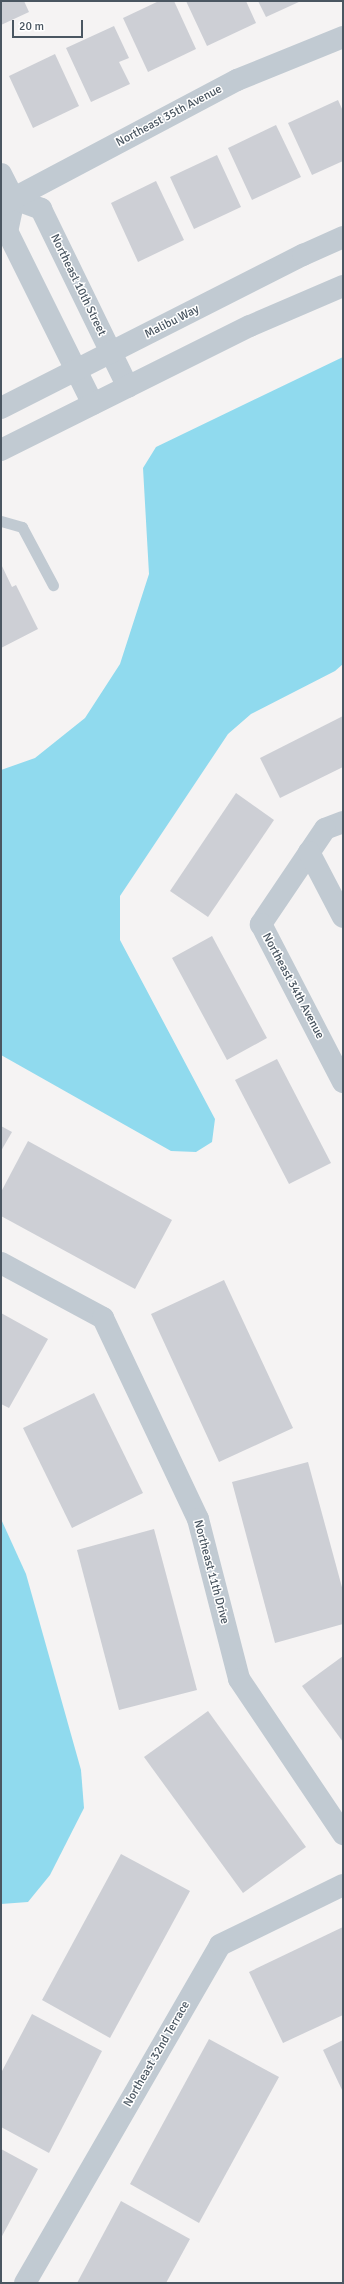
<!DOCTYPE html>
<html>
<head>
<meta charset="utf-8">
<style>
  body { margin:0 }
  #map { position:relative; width:344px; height:2284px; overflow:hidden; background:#f5f3f3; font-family:Signika,sans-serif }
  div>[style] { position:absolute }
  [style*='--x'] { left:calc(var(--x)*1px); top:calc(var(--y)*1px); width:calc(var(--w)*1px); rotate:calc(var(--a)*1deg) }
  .water>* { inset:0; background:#90daee }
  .building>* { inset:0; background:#cdcfd5 }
  .service>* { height:11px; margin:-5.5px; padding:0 5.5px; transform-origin:5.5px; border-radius:5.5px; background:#c1cad2 }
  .minor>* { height:22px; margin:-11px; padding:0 11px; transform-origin:11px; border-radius:11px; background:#c1cad2 }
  span { translate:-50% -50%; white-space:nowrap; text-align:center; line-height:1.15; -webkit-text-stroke:3px #fff; paint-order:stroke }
  .street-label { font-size:12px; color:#4a5661 }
  .frame { position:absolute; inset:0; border:2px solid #4a5661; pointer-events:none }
  .scale { position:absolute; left:12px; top:20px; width:71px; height:18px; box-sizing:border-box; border:2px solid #4a5661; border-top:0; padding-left:5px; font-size:12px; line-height:14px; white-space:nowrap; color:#4a5661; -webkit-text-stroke:3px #fff; paint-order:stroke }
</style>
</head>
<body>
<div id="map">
  <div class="water">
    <div style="clip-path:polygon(343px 357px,343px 664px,335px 671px,251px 714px,228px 734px,120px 896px,120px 940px,215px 1119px,212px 1142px,196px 1152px,171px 1151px,1px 1055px,1px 770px,35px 758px,85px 718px,120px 664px,149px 574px,143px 468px,156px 447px)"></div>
    <div style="clip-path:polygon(1px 1519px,26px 1574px,81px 1770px,84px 1808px,50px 1875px,28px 1902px,1px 1904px)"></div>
  </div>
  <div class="building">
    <div style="clip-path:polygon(1px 1px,24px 1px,29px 12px,1px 25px)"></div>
    <div style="clip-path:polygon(159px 1px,174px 1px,196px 49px,148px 72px,123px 18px)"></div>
    <div style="clip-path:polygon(186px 1px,246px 1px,256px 23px,207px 46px)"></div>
    <div style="clip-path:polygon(258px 1px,301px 1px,266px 17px)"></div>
    <div style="clip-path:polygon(114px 26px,129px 58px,119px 62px,130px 84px,91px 102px,66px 48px)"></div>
    <div style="clip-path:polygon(55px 54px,79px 106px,33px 128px,9px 76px)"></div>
    <div style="clip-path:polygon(338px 100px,343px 111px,343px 161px,312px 175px,288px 123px)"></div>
    <div style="clip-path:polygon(276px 125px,301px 177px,252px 200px,228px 148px)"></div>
    <div style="clip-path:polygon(217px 155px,241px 207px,194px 229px,170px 177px)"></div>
    <div style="clip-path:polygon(156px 181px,184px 240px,138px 262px,111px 203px)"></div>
    <div style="clip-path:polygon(1px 564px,12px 587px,16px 585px,38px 629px,1px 648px)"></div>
    <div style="clip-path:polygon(343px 716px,343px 767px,280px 798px,260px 758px)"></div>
    <div style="clip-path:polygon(236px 793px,274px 820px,208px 917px,170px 891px)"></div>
    <div style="clip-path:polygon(212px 936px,267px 1038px,227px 1060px,172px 958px)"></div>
    <div style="clip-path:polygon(277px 1059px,331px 1163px,289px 1184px,235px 1080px)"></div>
    <div style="clip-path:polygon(1px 1126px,12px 1132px,1px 1151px)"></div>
    <div style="clip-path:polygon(28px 1141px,172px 1220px,135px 1289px,1px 1216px,1px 1192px)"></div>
    <div style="clip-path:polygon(224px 1280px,293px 1428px,219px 1462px,151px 1314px)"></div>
    <div style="clip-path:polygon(1px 1313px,48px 1339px,9px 1408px,1px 1404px)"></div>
    <div style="clip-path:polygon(94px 1393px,143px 1493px,72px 1528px,23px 1428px)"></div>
    <div style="clip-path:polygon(308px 1462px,343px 1591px,343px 1624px,275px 1643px,232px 1482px)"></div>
    <div style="clip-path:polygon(154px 1529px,197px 1690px,119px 1710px,77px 1550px)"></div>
    <div style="clip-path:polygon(343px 1656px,343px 1742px,302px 1686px)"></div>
    <div style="clip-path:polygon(208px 1711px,306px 1847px,243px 1893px,144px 1757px)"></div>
    <div style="clip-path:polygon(121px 1854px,190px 1891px,110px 2038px,42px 2000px)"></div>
    <div style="clip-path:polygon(343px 1927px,343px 2015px,283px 2043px,249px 1972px)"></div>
    <div style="clip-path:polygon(32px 2014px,102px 2051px,49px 2153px,1px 2127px,1px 2073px)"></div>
    <div style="clip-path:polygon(209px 2039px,279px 2077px,199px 2223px,130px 2184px)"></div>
    <div style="clip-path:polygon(343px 2040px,343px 2092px,323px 2050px)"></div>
    <div style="clip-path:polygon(1px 2149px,38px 2169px,1px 2238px)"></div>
    <div style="clip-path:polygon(121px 2201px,190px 2239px,166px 2283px,77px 2283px)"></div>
  </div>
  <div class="service">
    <div style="--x:1;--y:521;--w:22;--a:16"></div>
    <div style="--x:22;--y:527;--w:66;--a:61.9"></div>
  </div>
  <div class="minor">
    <div style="--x:1;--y:174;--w:28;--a:63"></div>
    <div style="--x:14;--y:199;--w:33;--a:102"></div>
    <div style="--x:7;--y:231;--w:193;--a:63.6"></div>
    <div style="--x:14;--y:199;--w:29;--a:20"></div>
    <div style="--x:41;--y:209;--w:198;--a:64"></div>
    <div style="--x:1;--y:205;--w:267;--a:-27.9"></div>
    <div style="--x:237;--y:80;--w:114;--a:-22.1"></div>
    <div style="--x:1;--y:408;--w:339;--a:-26.9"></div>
    <div style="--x:303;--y:255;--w:44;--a:-24.2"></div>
    <div style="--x:1;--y:450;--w:278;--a:-26.5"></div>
    <div style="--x:250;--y:326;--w:101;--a:-23.3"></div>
    <div style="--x:343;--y:822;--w:19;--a:159"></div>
    <div style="--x:325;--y:829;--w:115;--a:124"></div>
    <div style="--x:261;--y:924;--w:178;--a:62.6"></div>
    <div style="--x:309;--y:852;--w:73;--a:62.4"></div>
    <div style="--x:1;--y:1263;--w:116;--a:28.3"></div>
    <div style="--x:103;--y:1318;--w:222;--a:64.7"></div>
    <div style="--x:198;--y:1519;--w:165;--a:75.6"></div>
    <div style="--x:239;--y:1679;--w:187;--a:56.1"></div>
    <div style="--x:25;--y:2283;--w:390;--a:-60"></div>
    <div style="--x:220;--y:1945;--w:137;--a:-26"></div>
  </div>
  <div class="street-label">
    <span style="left:169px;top:116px;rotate:-28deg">Northeast 35th Avenue</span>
    <span style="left:78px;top:285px;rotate:64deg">Northeast 10th Street</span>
    <span style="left:172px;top:322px;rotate:-27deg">Malibu Way</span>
    <span style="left:293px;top:986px;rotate:62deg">Northeast 34th Avenue</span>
    <span style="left:211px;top:1572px;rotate:75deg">Northeast 11th Drive</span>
    <span style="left:157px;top:2054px;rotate:-60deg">Northeast 32nd Terrace</span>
  </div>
  <div class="frame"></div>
  <div class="scale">20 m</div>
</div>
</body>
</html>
